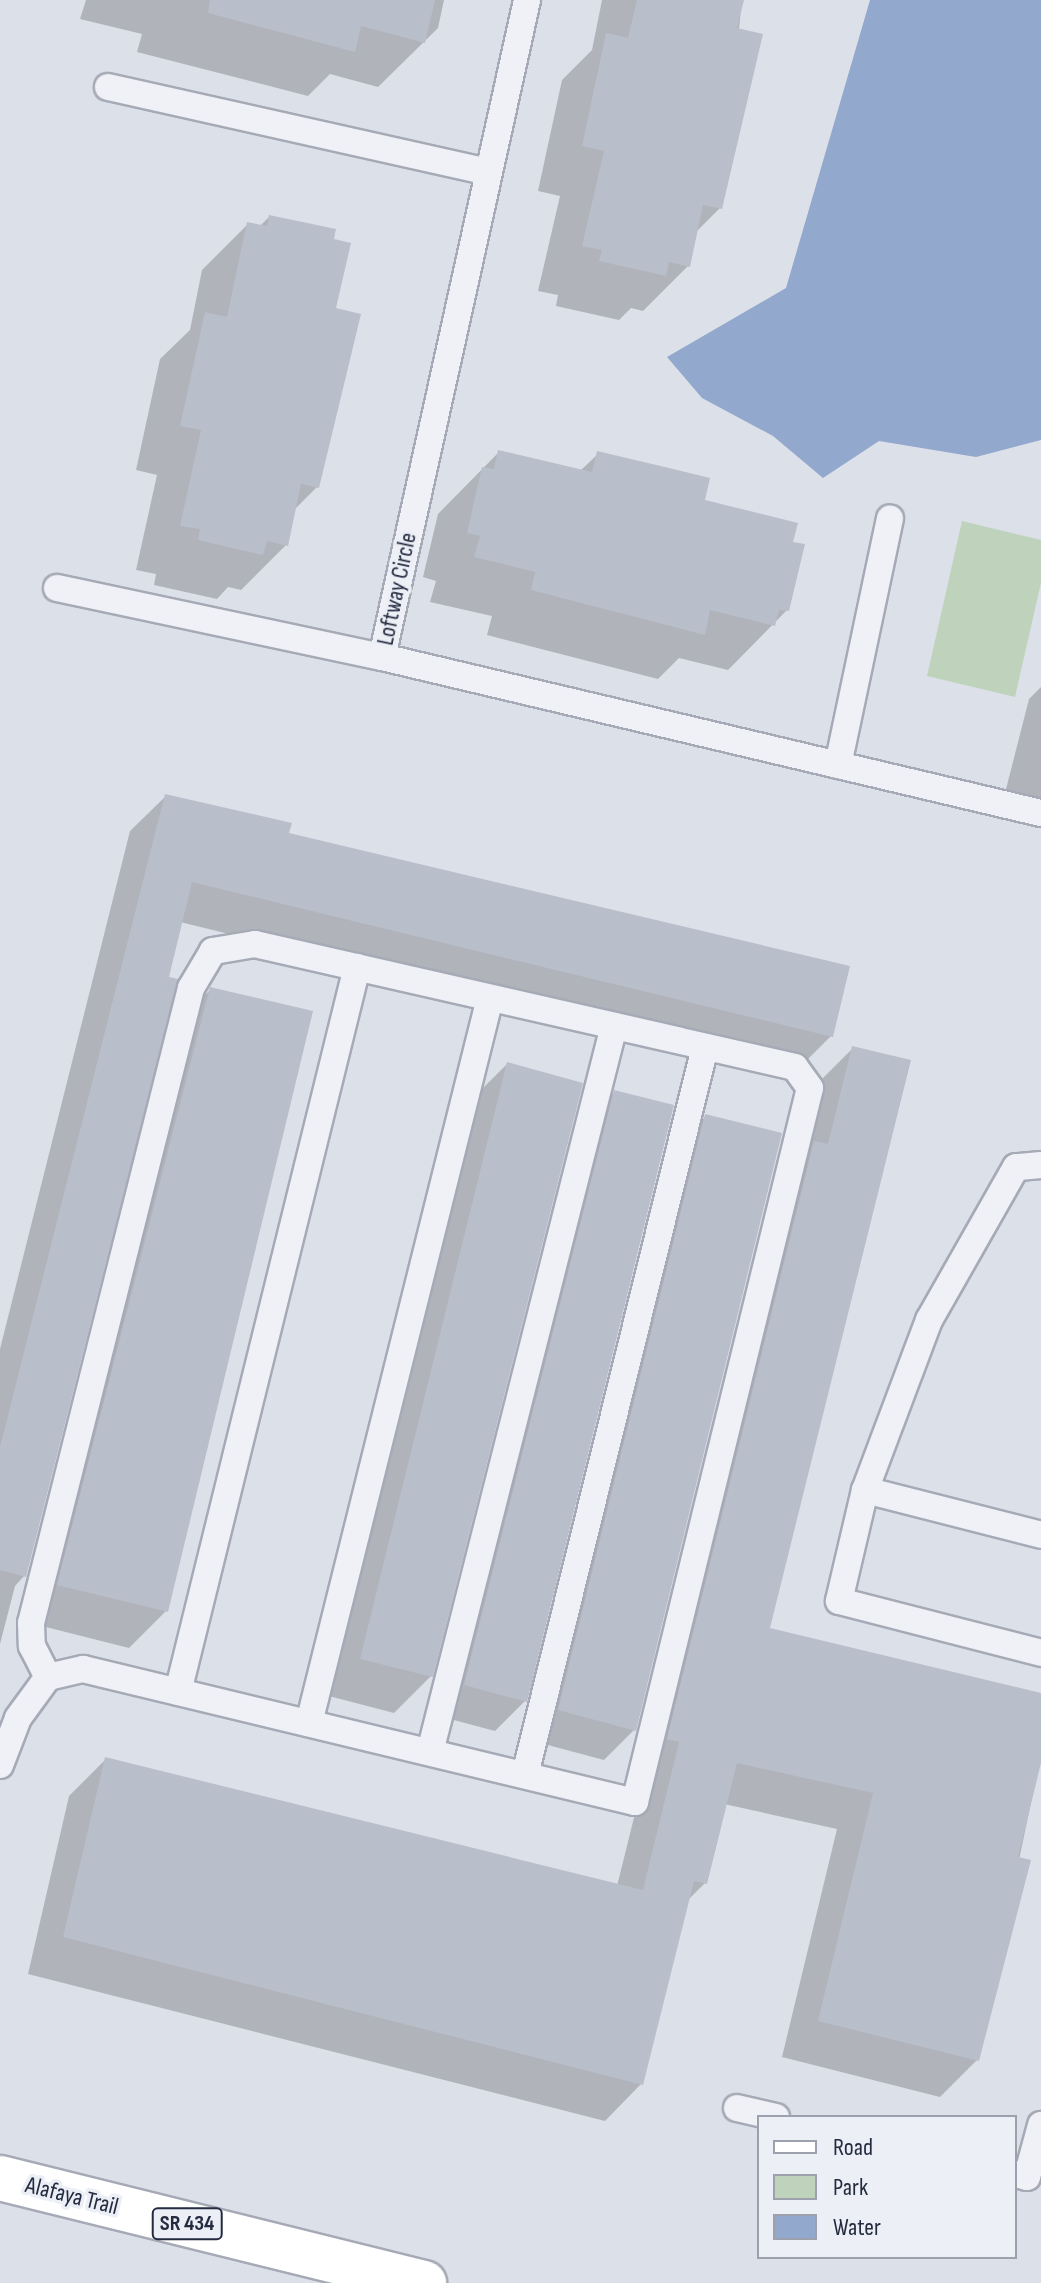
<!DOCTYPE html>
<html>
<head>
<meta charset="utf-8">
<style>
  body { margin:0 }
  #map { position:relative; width:1041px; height:2283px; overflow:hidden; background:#dce0e8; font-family:"Sofia Sans Condensed",sans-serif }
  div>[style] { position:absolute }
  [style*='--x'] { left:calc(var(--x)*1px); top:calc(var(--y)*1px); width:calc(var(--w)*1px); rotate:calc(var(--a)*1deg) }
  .green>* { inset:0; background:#bfd3bc }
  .water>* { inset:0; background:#93a8cd }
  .shadow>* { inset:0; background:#0003 }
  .building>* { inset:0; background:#b9becb }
  .roads { filter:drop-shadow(2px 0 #a5aab6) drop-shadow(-2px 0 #a5aab6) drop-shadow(0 2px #a5aab6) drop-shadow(0 -2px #a5aab6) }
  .lane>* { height:26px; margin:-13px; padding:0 13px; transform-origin:13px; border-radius:13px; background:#eff1f6 }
  .primary>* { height:44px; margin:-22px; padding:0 22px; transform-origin:22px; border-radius:22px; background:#fff }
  span { translate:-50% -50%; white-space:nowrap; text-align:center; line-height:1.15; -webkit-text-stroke:7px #eceff6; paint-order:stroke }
  .shield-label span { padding:2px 6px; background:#eceff6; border:2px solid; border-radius:6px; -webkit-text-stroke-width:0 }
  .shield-label { font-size:22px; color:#242b40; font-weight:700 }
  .street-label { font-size:24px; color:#242b40 }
  .legend { position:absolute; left:757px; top:2115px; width:260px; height:144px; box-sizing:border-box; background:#eceff6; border:2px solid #9ca1ad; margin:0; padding:10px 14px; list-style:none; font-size:24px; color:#242b40 }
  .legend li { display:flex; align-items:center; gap:16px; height:40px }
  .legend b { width:40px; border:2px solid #9ca1ad }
</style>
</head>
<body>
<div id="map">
  <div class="green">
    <div style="clip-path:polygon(962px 521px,1041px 540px,1041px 583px,1015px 697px,927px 676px)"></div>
  </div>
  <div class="water">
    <div style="clip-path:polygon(870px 0,1041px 0,1041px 440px,976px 457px,879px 441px,823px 478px,773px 436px,702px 398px,667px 357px,786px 288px)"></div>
  </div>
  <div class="shadow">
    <div style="clip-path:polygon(86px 0,444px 0,438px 28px,378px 87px,330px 74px,308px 96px,137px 52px,142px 34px,80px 19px)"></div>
    <div style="clip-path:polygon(602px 0,742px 0,720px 208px,695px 233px,688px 266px,643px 311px,631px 308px,619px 320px,556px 306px,558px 295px,538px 291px,560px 196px,538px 191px,562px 80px,592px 50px)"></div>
    <div style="clip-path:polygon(269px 217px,317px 487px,293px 511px,286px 545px,241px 590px,228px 587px,217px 599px,154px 585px,156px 574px,136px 570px,157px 475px,136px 470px,160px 359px,190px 330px,202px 270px,247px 225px,259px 227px)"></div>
    <div style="clip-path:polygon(499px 452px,580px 471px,598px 454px,791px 544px,787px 610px,728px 670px,679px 658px,658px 679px,487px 635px,492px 616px,430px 602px,436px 581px,423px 577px,438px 514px)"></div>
    <div style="clip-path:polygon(1041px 687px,1041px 806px,1004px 797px,1029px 699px)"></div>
    <div style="clip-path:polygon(166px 796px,287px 835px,831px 1036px,796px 1071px,180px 922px,24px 1576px,15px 1586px,0 1644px,0 1349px,130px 831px)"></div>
    <div style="clip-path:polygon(211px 989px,166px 1611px,129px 1648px,22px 1621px,174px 1026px)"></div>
    <div style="clip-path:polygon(853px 1048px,768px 1629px,1041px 1695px,1041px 1755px,977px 2060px,940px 2097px,782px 2057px,837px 1829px,724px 1804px,705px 1883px,687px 1901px,641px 2084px,605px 2121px,28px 1974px,69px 1796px,106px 1759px,617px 1886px,816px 1085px)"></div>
    <div style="clip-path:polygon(507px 1064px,431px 1676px,394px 1713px,325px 1695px,470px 1101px)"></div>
    <div style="clip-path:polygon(615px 1092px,525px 1701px,495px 1731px,435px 1715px,585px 1123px)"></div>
    <div style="clip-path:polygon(706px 1116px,634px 1730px,604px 1760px,529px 1740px,675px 1146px)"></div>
  </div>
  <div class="building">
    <div style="clip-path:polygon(210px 0,435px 0,425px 43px,361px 26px,355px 52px,208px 13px)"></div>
    <div style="clip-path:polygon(637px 0,744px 0,737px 28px,763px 34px,722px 209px,703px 205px,690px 267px,669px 262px,666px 276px,599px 261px,602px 250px,582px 246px,604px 151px,582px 146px,606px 33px,628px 38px)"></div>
    <div style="clip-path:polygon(269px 215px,336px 229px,334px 239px,351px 243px,336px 308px,361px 314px,319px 488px,301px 484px,288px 546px,267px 541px,263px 555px,198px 540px,200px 529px,180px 526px,201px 430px,180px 426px,205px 312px,227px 317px,247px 222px,267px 226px)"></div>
    <div style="clip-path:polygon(498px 450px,592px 472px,597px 451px,669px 468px,710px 478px,705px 500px,798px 523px,793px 542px,805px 544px,789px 611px,779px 610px,775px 626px,710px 610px,705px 635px,531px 590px,535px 572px,474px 557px,480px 536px,467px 533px,482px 467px,494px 469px)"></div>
    <div style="clip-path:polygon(165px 794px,292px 823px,289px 833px,850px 966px,833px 1037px,192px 882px,169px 977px,178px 979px,26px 1577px,0 1570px,0 1447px)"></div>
    <div style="clip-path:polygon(210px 987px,313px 1011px,168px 1612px,57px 1585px)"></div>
    <div style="clip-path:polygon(852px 1046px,911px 1060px,770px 1628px,1041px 1693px,1041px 1763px,1018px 1857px,1031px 1860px,979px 2061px,818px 2021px,873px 1793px,737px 1763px,707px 1884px,694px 1881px,643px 2085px,63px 1937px,105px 1757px,643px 1890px,679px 1742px,667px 1739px,814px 1141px,828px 1144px)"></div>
    <div style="clip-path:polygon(507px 1062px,583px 1083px,433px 1677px,360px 1659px)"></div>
    <div style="clip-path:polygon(614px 1090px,674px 1105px,527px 1702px,464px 1685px)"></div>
    <div style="clip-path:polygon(705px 1114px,782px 1133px,636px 1731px,558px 1710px)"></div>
  </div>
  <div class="roads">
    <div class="lane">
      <div style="--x:108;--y:87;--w:390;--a:12.6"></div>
      <div style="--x:57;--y:588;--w:332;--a:12"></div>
      <div style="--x:382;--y:657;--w:677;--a:13.32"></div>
      <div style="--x:382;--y:657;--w:673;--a:-77.55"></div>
      <div style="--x:838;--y:765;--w:252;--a:-78.1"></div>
      <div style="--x:1041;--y:1165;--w:25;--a:175"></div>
      <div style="--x:1016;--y:1167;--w:176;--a:119.6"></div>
      <div style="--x:929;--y:1320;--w:182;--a:110.6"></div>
      <div style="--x:865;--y:1490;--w:114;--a:103.2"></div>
      <div style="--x:839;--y:1601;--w:209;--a:14.4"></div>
      <div style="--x:865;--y:1490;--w:182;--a:14.3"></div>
      <div style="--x:178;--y:1692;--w:747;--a:-76.13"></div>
      <div style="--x:309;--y:1723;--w:747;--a:-75.98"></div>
      <div style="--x:430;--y:1752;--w:749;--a:-75.78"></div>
      <div style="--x:0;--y:1765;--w:50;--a:-69"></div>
      <div style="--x:18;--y:1718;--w:51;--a:-53.8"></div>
      <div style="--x:48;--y:1677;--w:36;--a:-13"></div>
      <div style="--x:83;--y:1669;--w:568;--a:13.55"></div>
      <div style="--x:635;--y:1802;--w:735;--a:-76.23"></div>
      <div style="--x:810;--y:1088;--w:26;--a:-126"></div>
      <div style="--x:795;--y:1067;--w:554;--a:-167.17"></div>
      <div style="--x:255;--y:944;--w:43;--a:170.5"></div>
      <div style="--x:213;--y:951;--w:43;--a:120.7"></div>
      <div style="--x:191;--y:988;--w:655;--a:104.14"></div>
      <div style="--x:31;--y:1623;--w:23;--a:88"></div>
      <div style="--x:32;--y:1646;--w:35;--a:63"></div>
      <div style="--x:525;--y:1775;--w:750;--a:-76.11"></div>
      <div style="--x:737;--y:2108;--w:40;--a:13"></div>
      <div style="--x:1015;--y:2174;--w:12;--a:14"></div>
      <div style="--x:1027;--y:2177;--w:54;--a:-74.9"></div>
    </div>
    <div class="primary">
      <div style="--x:0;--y:2178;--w:437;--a:13.9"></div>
    </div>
  </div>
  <div class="shield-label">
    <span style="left:187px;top:2224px">SR 434</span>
  </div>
  <div class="street-label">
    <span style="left:397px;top:589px;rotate:-78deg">Loftway Circle</span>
    <span style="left:72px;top:2196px;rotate:14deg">Alafaya Trail</span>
  </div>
  <ul class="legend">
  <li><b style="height:10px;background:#fff"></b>Road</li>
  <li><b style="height:22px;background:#bfd3bc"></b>Park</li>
  <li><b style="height:22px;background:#93a8cd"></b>Water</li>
  </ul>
</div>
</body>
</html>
